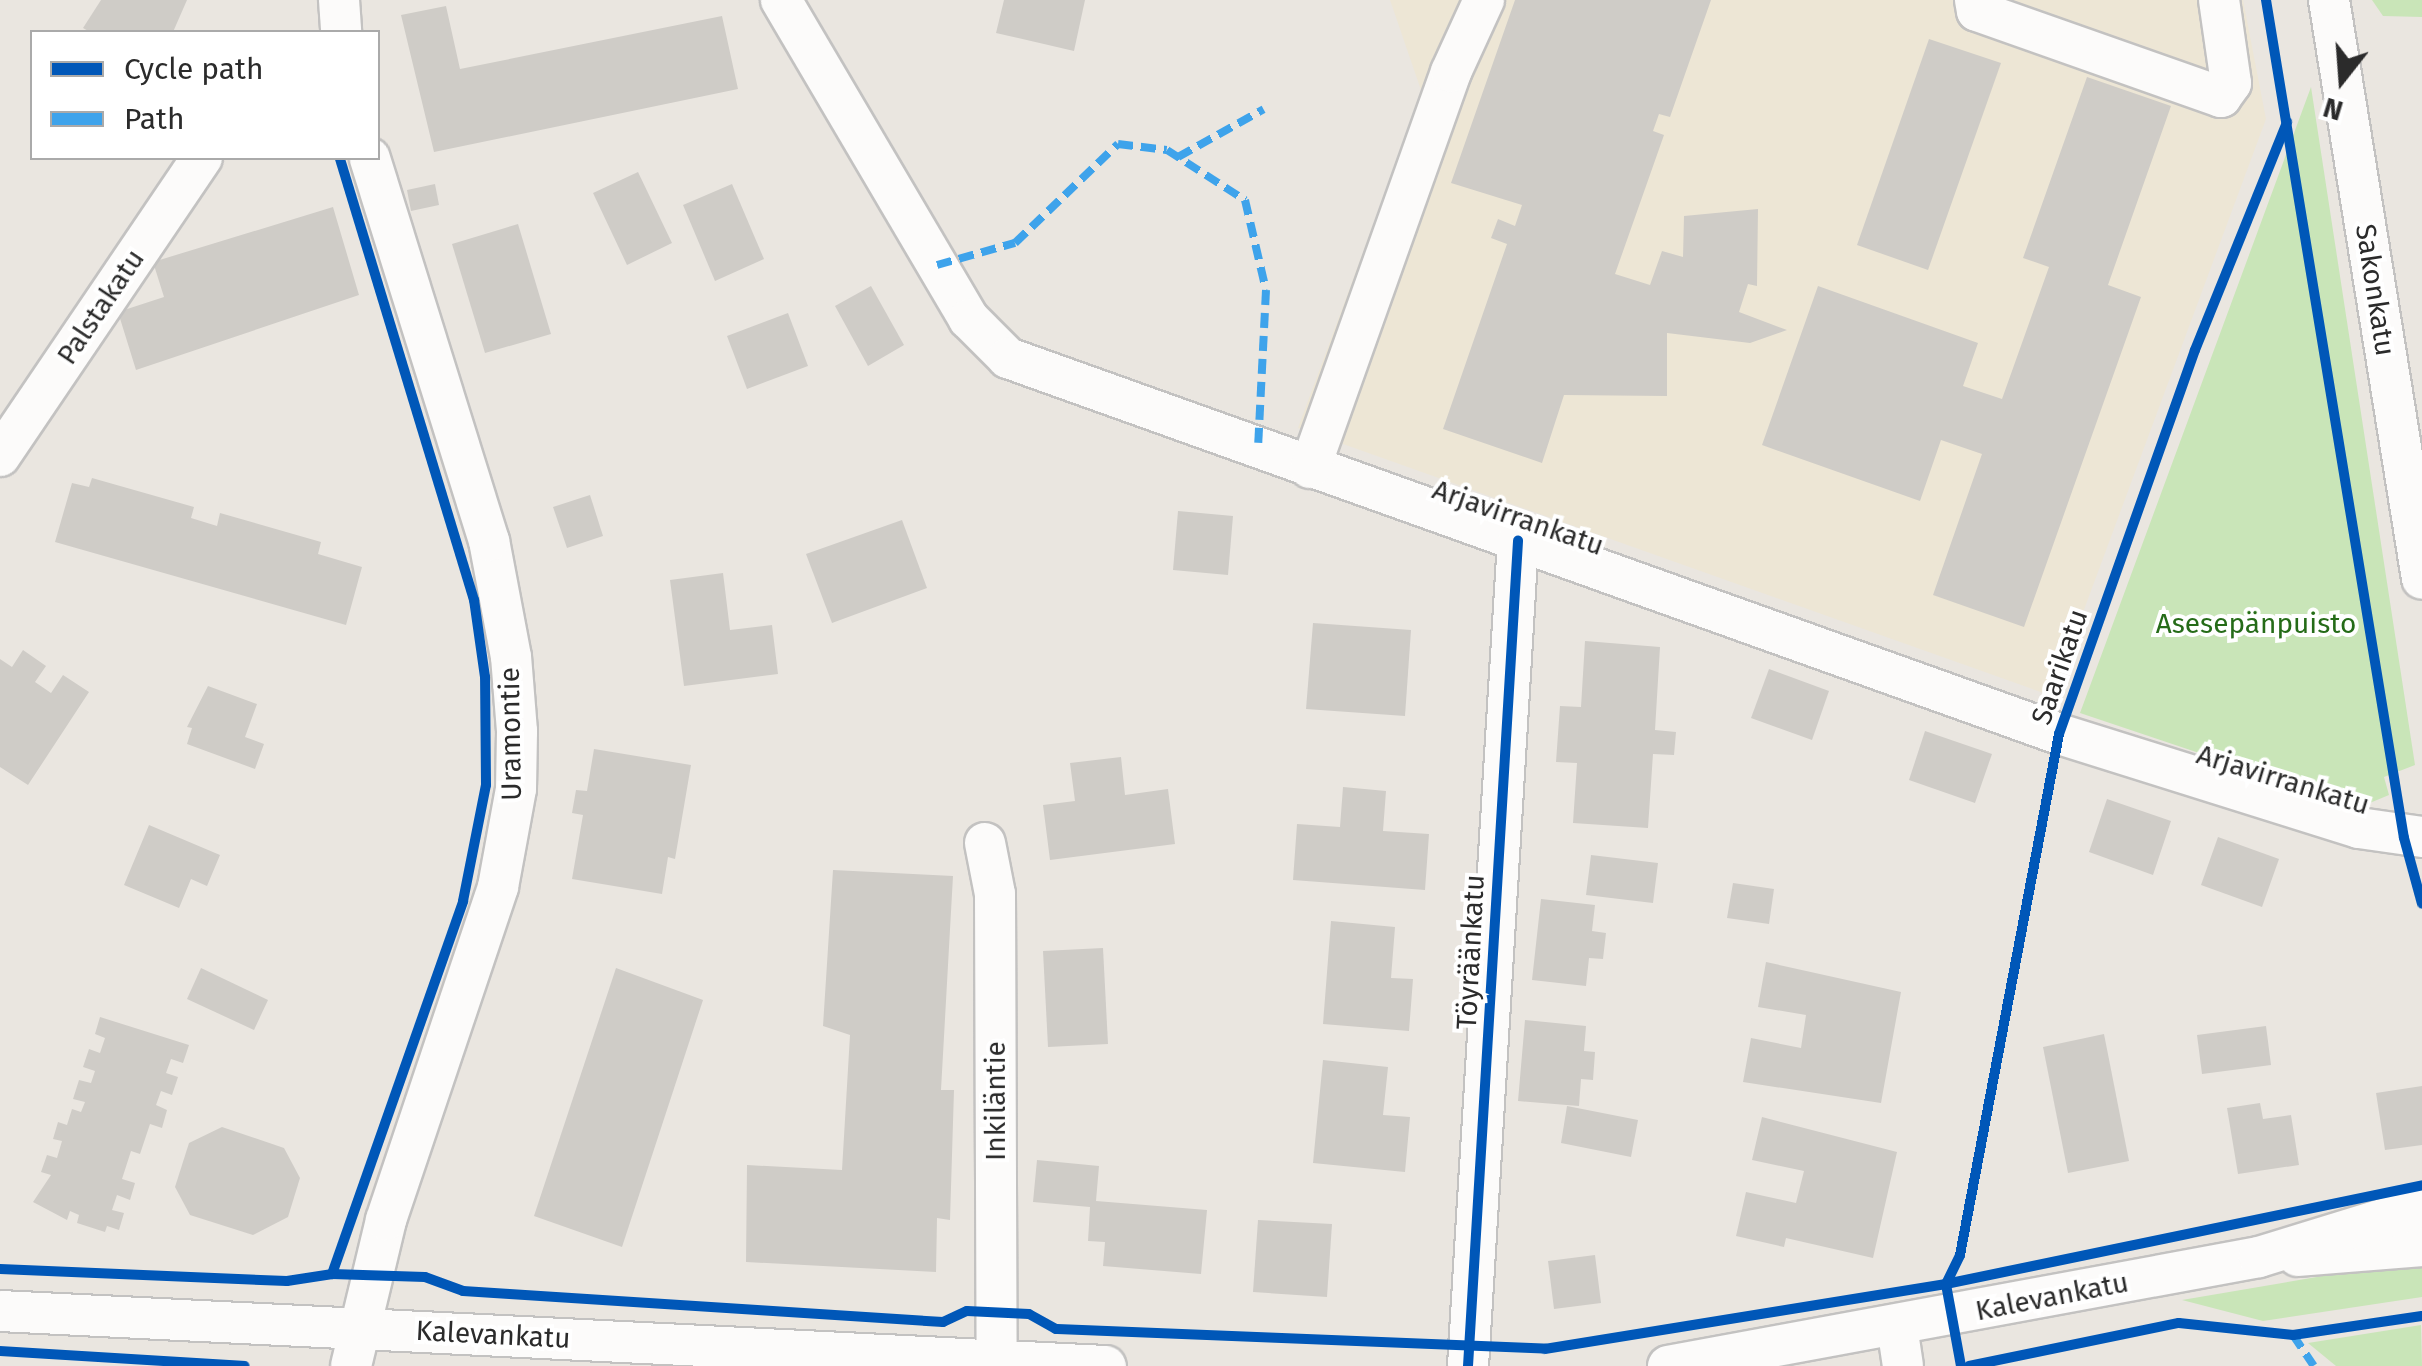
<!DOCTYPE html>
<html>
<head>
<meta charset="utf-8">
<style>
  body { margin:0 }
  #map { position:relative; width:2422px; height:1366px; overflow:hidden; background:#eae6e0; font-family:"Fira Sans",sans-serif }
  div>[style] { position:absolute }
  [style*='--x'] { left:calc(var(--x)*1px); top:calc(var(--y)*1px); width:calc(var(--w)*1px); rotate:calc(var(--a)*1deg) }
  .education>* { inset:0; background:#ede6d5 }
  .green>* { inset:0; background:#c9e5b8 }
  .building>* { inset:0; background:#cfccc7 }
  .roads { filter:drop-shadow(2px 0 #c3c2c1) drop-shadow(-2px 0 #c3c2c1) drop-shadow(0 2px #c3c2c1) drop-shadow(0 -2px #c3c2c1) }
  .minor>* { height:40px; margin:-20px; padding:0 20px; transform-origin:20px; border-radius:20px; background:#fcfbfa }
  .quiet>* { height:8px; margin-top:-4px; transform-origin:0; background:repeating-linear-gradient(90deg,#3ea3eb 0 15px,transparent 0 23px) }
  .cycleway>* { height:10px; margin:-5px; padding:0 5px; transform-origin:5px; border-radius:5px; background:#0057b8 }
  span { translate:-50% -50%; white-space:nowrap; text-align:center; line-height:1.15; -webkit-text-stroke:8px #fff; paint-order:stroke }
  .street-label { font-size:28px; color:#2b2b2b }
  .park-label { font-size:28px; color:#256b18 }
  .legend { position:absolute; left:30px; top:30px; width:350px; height:130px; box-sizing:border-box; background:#fff; border:2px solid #aaa; margin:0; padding:12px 18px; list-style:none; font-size:30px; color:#2b2b2b }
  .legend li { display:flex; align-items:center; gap:20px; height:50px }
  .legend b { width:50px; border:2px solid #aaa }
  .north { position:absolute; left:2292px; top:30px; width:100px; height:100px; -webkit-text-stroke:8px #fff; paint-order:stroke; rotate:197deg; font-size:28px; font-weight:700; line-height:40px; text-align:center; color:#2b2b2b }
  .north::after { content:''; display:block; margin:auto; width:35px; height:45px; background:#2b2b2b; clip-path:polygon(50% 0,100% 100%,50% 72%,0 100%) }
</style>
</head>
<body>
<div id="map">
  <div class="education">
    <div style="clip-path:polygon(1390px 0,2243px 0,2266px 119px,2052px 696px,1298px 428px,1422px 93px)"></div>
  </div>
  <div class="green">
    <div style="clip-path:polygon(2372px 0,2422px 0,2422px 17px,2383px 16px)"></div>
    <div style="clip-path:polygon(2311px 87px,2415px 765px,2384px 777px,2389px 795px,2360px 807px,2080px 713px)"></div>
    <div style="clip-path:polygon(2422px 1259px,2422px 1297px,2263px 1321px,2182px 1300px)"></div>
    <div style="clip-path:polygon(2421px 1325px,2422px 1366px,2336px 1366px,2308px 1343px)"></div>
  </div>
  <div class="building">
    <div style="clip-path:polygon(101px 0,187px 0,173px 32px,90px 32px,83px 28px)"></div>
    <div style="clip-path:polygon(1004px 0,1085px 0,1074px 51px,996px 33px)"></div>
    <div style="clip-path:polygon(1515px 0,1711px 0,1670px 117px,1659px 114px,1653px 131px,1664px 135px,1615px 274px,1650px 285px,1662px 251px,1683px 257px,1684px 216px,1758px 209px,1757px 286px,1748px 284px,1739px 312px,1787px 330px,1750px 343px,1667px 333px,1667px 396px,1564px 395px,1542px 463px,1443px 429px,1507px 244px,1491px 238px,1498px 219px,1515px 226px,1522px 205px,1451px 183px)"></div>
    <div style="clip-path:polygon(446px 6px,460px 69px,722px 16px,738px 89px,434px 152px,401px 15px)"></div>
    <div style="clip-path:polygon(1929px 39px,2001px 63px,1928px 270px,1857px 245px)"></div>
    <div style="clip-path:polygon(2087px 77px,2171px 106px,2108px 285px,2141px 297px,2024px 627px,1933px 595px,1982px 454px,1941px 440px,1920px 501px,1762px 445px,1818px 286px,1978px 343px,1963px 386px,2002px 399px,2049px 267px,2023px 258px)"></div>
    <div style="clip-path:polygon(638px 172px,672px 243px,627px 265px,593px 193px)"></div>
    <div style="clip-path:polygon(435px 184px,439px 205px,411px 211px,407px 190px)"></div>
    <div style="clip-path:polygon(732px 184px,764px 259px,715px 281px,683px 205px)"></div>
    <div style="clip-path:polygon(333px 207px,359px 295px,136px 370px,118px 312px,164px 297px,153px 262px)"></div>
    <div style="clip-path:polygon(518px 224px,551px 334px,485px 353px,452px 244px)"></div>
    <div style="clip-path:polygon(871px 286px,904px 345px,868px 366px,835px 306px)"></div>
    <div style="clip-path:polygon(788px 313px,808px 366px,747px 389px,727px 336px)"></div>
    <div style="clip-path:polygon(92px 478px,194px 507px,191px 518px,217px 526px,220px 513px,321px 542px,318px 554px,362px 567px,346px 625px,55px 542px,72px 483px,89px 487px)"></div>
    <div style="clip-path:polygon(590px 495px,603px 536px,567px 548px,553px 507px)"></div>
    <div style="clip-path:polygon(1178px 511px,1233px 516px,1228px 575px,1173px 570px)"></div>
    <div style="clip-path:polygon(902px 520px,927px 588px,832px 623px,806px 554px)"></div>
    <div style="clip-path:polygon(723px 573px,730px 630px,772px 625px,778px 674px,684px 686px,670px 580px)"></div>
    <div style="clip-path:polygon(1313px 623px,1411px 630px,1405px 716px,1306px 709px)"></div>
    <div style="clip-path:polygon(1585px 641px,1660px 647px,1655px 730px,1676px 732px,1674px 755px,1653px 754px,1648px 828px,1573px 823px,1577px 763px,1556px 762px,1560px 706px,1581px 707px)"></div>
    <div style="clip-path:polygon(23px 650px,46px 666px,35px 682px,51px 693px,63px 675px,89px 692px,28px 785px,0 767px,0 659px,12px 667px)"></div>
    <div style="clip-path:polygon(1769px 669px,1829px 691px,1812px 740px,1751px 718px)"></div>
    <div style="clip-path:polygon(208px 686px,257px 704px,245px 737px,264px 744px,255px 769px,187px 744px,192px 728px,187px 727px)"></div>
    <div style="clip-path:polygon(1925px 731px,1992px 754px,1975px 803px,1909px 780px)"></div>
    <div style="clip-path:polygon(594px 749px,691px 765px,675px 859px,668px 857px,662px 894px,572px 879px,583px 815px,572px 813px,576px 790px,587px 791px)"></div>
    <div style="clip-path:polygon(1121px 757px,1125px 795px,1168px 789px,1175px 844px,1050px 860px,1043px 805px,1075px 801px,1070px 763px)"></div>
    <div style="clip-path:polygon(1343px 787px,1386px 791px,1383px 831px,1429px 834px,1425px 890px,1293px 880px,1297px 824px,1340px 827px)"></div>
    <div style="clip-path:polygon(2107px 799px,2171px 821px,2153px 875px,2089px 852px)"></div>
    <div style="clip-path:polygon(149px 825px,220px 855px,207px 886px,191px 879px,179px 908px,124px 885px)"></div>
    <div style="clip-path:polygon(2218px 837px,2279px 859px,2262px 907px,2201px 885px)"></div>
    <div style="clip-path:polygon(1591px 855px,1658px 863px,1653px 903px,1586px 895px)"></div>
    <div style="clip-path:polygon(833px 870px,953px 876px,941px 1090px,954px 1090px,950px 1220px,937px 1218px,936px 1272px,746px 1262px,747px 1165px,842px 1170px,850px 1035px,823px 1026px)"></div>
    <div style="clip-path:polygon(1733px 883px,1774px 889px,1769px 924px,1727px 918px)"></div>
    <div style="clip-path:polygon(1541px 899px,1595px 905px,1592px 931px,1606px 933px,1603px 959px,1589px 958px,1586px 986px,1532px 980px)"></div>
    <div style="clip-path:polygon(1331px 921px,1395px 927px,1391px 978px,1413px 979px,1409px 1031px,1323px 1024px)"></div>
    <div style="clip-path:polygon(1103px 948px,1108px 1044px,1048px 1047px,1043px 951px)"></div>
    <div style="clip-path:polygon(1766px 962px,1901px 992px,1881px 1103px,1743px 1082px,1751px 1038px,1801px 1048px,1806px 1015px,1758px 1007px)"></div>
    <div style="clip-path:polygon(201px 968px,268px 1000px,254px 1030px,187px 999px)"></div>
    <div style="clip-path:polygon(616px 968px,703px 1000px,622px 1247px,534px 1216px)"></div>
    <div style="clip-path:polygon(100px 1017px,189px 1045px,183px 1063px,171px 1059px,166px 1073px,178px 1077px,172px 1095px,161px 1091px,156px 1105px,167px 1110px,162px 1128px,150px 1124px,140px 1154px,131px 1151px,122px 1179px,135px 1183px,130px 1200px,117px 1195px,112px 1210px,124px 1213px,119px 1230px,107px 1226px,105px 1232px,77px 1223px,79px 1215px,70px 1211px,67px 1220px,33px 1202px,51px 1175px,41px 1172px,47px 1155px,57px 1158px,62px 1141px,53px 1139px,58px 1122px,67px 1125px,72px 1109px,81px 1112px,85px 1102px,73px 1099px,79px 1080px,91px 1083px,95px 1071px,83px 1067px,89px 1049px,100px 1053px,105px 1038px,95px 1034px)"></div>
    <div style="clip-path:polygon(1525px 1020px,1586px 1026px,1584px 1051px,1595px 1052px,1593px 1080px,1581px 1079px,1579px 1106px,1518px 1101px)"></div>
    <div style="clip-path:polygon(2266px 1026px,2271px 1065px,2202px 1074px,2197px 1035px)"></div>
    <div style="clip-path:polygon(2104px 1034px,2129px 1161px,2068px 1173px,2043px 1047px)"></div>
    <div style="clip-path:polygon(1323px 1060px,1388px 1067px,1383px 1115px,1410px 1117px,1405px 1172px,1313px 1163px)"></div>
    <div style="clip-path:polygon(2422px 1086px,2422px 1145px,2385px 1150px,2376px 1093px)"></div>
    <div style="clip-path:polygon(2260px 1103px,2263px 1119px,2291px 1115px,2299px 1165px,2238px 1174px,2227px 1108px)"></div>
    <div style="clip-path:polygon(1567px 1106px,1638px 1120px,1631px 1157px,1561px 1143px)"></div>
    <div style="clip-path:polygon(1762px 1117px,1897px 1152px,1873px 1258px,1786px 1238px,1784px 1247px,1736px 1236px,1746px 1192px,1796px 1203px,1804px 1171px,1752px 1160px)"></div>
    <div style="clip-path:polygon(222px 1127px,284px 1148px,300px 1178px,288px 1217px,253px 1235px,190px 1215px,175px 1187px,189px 1143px)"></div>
    <div style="clip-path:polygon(1037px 1160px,1099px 1166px,1096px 1201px,1207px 1210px,1201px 1274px,1103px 1266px,1105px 1242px,1088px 1241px,1090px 1207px,1033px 1202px)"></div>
    <div style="clip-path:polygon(1258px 1220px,1332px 1224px,1327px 1297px,1253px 1292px)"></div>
    <div style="clip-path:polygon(1595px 1255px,1601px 1303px,1554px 1309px,1548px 1261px)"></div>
  </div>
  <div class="roads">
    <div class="minor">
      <div style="--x:339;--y:0;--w:32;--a:86"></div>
      <div style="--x:781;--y:0;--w:370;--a:59.5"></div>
      <div style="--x:969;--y:319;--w:55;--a:45"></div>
      <div style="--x:1008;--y:358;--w:1116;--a:19.68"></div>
      <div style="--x:2059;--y:734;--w:314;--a:17.4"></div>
      <div style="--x:2359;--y:828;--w:64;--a:8.1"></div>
      <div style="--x:1975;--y:0;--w:11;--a:80"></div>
      <div style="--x:1977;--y:11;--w:259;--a:19.4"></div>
      <div style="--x:2221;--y:97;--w:17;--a:-54"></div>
      <div style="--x:2231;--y:83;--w:84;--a:-98.2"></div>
      <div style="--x:2329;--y:0;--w:586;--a:80.87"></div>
      <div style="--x:0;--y:456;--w:360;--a:-55.9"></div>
      <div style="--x:1310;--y:468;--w:420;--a:-70.4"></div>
      <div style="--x:1451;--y:72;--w:79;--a:-65.4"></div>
      <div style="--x:985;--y:843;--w:52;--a:78.9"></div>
      <div style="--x:995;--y:894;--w:466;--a:89.8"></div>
      <div style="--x:2298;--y:1256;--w:124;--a:-4.6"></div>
      <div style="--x:0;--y:1311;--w:1107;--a:2.85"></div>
      <div style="--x:1897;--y:1326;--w:40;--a:81.5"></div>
      <div style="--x:351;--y:1366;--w:150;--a:-76.5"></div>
      <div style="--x:386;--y:1220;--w:351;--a:-71.4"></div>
      <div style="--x:498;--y:887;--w:100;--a:-79.6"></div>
      <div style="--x:516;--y:789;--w:58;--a:-89"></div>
      <div style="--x:517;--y:731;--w:74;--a:-94.6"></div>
      <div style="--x:511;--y:657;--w:118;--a:-100.7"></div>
      <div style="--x:489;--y:541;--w:401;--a:-107.3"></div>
      <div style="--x:1468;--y:1366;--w:827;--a:-86.53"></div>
      <div style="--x:1668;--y:1366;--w:601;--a:-10.45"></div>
      <div style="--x:2259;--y:1257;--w:170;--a:-17.1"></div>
    </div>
  </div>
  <div class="quiet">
    <div style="--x:1178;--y:157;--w:98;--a:-29.2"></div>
    <div style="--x:937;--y:265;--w:81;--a:-15.8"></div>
    <div style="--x:1015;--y:243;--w:143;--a:-43.9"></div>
    <div style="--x:1118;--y:144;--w:49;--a:7"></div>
    <div style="--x:1167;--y:150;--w:93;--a:32.7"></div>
    <div style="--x:1245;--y:200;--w:92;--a:76.9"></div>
    <div style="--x:1266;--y:290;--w:160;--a:92.9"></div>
    <div style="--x:2293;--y:1335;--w:37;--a:56"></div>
  </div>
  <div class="cycleway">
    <div style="--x:2266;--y:0;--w:849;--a:80.65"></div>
    <div style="--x:2404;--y:838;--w:68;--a:74.7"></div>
    <div style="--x:0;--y:1269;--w:287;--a:2.4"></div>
    <div style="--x:287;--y:1281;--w:46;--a:-8.8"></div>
    <div style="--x:332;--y:1274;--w:93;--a:1.8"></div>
    <div style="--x:425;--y:1277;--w:40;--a:20.2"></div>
    <div style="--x:463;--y:1291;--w:481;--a:3.7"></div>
    <div style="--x:943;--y:1322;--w:26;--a:-25"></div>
    <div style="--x:967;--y:1311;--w:62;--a:2.8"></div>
    <div style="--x:1029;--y:1314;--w:31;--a:29"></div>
    <div style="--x:1056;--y:1329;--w:489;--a:2.3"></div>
    <div style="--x:1545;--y:1349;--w:406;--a:-9.2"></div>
    <div style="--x:1946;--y:1284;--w:486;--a:-11.7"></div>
    <div style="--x:332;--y:1274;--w:395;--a:-70.6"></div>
    <div style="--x:463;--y:901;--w:118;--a:-78.8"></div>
    <div style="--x:486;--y:785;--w:108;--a:-90.5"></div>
    <div style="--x:485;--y:677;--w:78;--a:-98.1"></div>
    <div style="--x:474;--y:600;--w:462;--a:-106.9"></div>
    <div style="--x:0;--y:1351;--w:245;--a:3.5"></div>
    <div style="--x:1468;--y:1366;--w:827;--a:-86.53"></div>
    <div style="--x:1961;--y:1366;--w:83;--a:-100.4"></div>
    <div style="--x:1946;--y:1284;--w:32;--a:-64"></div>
    <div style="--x:1960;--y:1255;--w:530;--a:-79.24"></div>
    <div style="--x:2059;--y:734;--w:407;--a:-70.5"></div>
    <div style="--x:2195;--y:350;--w:246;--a:-68"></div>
    <div style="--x:1969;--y:1366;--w:214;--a:-11.6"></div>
    <div style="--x:2179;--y:1323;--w:115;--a:6"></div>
    <div style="--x:2293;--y:1335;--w:130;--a:-8.4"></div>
  </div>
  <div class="street-label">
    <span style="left:2375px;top:290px;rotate:81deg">Sakonkatu</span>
    <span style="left:101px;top:307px;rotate:-56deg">Palstakatu</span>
    <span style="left:1518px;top:518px;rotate:19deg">Arjavirrankatu</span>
    <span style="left:2060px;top:667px;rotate:-71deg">Saarikatu</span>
    <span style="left:511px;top:734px;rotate:-91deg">Uramontie</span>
    <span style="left:2283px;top:780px;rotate:17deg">Arjavirrankatu</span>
    <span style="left:1471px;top:952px;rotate:-87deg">Töyräänkatu</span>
    <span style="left:996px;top:1101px;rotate:-90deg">Inkiläntie</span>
    <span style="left:2052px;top:1297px;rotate:-11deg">Kalevankatu</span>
    <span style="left:493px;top:1335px;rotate:3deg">Kalevankatu</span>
  </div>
  <div class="park-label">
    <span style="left:2256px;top:624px">Asesepänpuisto</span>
  </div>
  <ul class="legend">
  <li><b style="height:12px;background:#0057b8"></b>Cycle path</li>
  <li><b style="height:12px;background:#3ea3eb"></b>Path</li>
  </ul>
  <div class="north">N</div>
</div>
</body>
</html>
